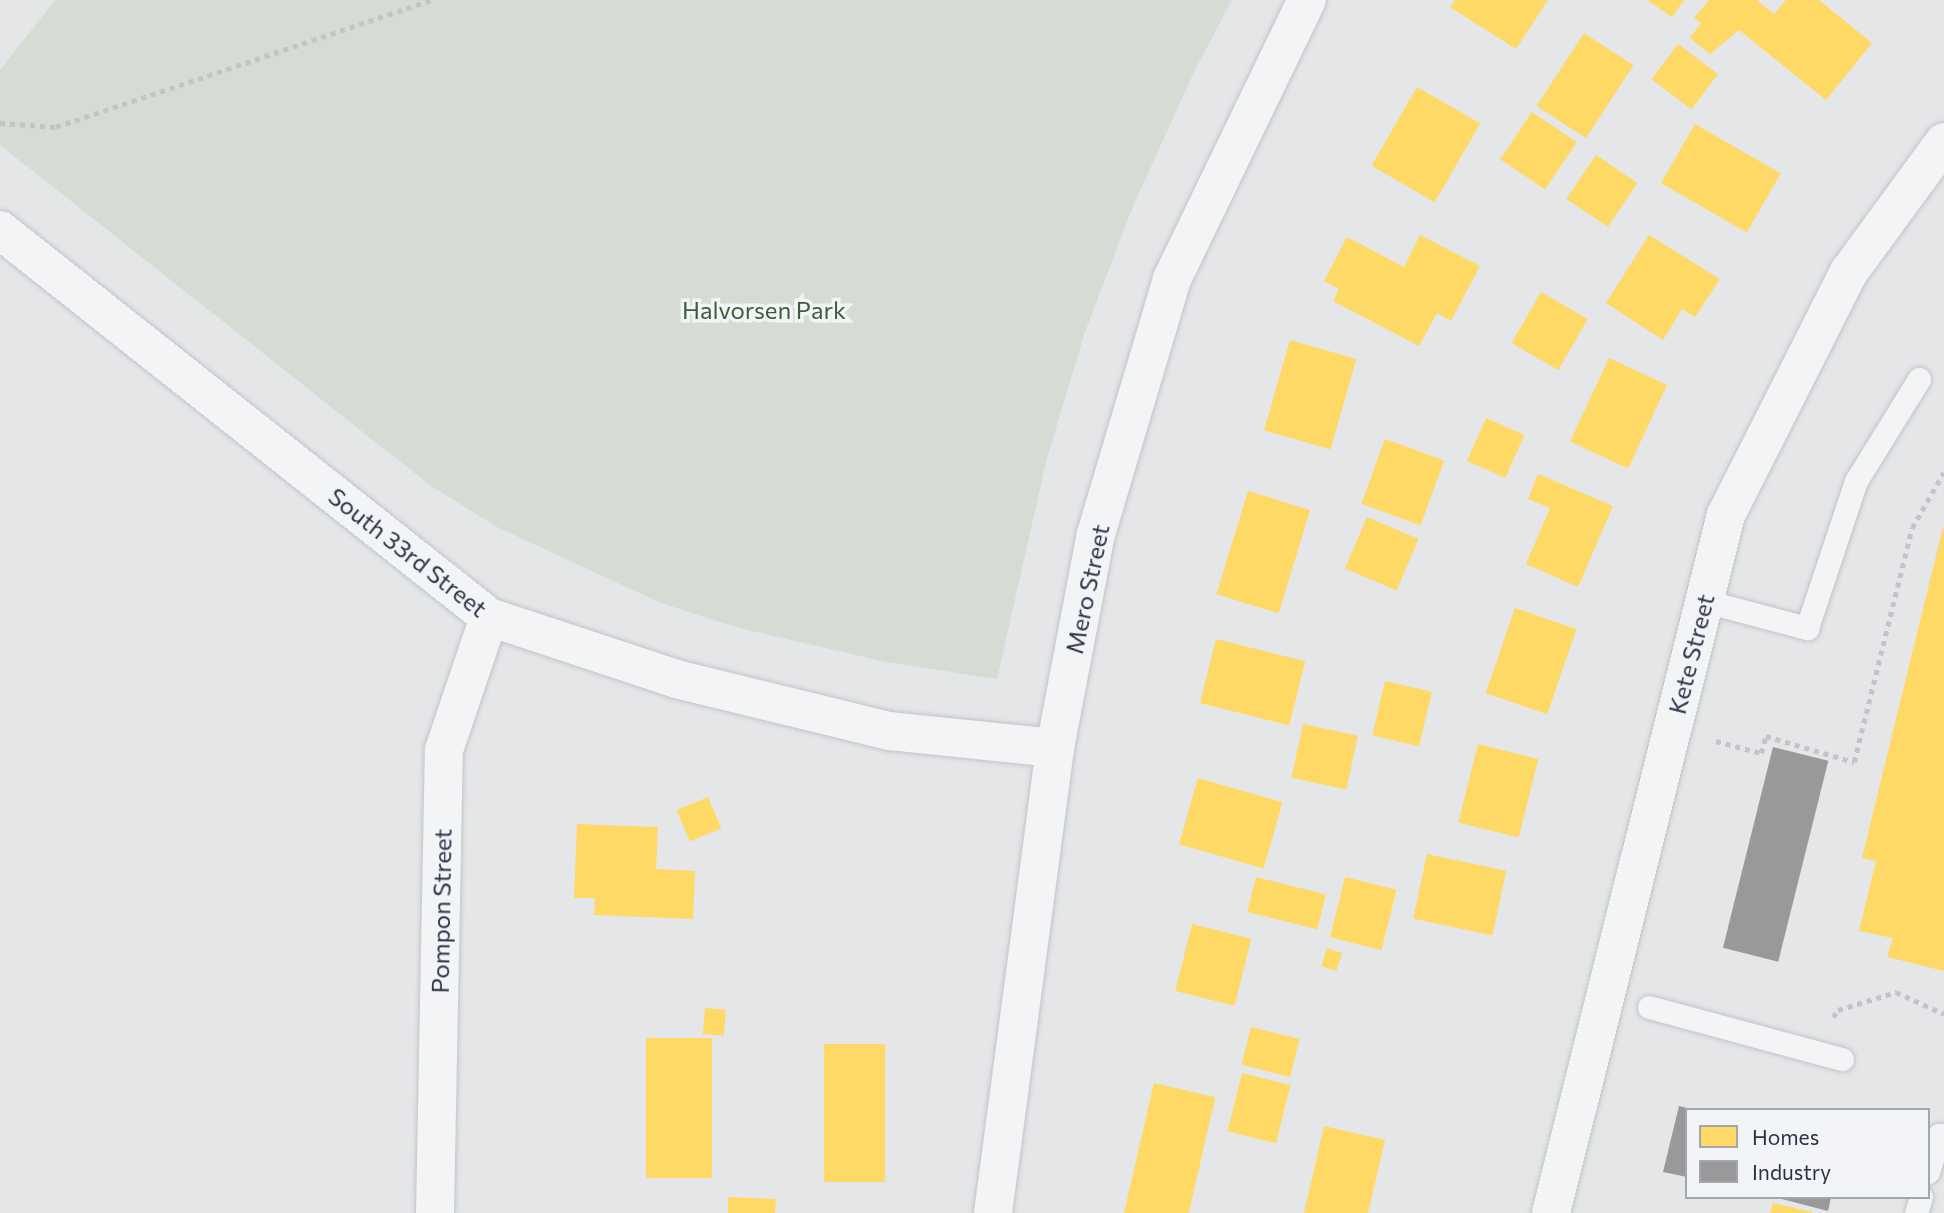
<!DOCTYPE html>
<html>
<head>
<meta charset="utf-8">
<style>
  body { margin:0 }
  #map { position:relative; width:1944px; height:1213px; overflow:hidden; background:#e4e6e8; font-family:Commissioner,sans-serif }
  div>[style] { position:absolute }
  .green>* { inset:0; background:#d4dcd4 }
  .homes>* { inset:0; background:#ffd966; transform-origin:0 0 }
  .industry>* { inset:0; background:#999; transform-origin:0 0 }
  .path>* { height:4.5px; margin-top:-2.25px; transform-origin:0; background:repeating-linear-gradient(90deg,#c3c4c8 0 5px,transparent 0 10px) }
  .roads { filter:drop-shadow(0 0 2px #c2c4c6) drop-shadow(0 0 2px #c2c4c6) }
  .lane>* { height:23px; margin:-11.5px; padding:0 11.5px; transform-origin:11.5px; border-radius:11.5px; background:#f3f4f5 }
  .street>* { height:38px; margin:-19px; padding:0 19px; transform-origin:19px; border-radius:19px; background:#f3f4f5 }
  span { translate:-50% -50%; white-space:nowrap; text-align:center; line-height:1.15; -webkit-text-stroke:7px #f2f4f7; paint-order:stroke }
  .park-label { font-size:24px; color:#3d5d38 }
  .street-label { font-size:24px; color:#2a3142 }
  .legend { position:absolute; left:1685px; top:1108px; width:245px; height:91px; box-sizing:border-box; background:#f2f4f7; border:2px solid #a2a6af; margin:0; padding:9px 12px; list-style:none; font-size:21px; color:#2a3142 }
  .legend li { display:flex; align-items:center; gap:14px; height:35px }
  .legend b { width:35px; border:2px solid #a2a6af }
</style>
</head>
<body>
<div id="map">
  <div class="green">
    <div style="clip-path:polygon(55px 0,1232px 0,1195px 70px,1133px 206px,1085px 332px,1047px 458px,997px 679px,886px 662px,739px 628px,661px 603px,499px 528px,431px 486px,0 145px,0 70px)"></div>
  </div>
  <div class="homes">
    <div style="clip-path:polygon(1455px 0,1548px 0,1516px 49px,1450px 7px)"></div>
    <div style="clip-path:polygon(1647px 0,1684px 0,1672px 17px)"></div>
    <div style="clip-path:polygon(1709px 0,1757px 0,1774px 14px,1786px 0,1819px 0,1872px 43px,1826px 100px,1739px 30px,1710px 54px,1690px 38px,1701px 23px,1694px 18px)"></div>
    <div style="left:1584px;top:33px;width:59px;height:87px;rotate:33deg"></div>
    <div style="left:1678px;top:44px;width:50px;height:44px;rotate:37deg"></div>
    <div style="left:1417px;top:87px;width:73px;height:91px;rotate:30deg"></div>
    <div style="left:1532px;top:112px;width:54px;height:57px;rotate:34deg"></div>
    <div style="left:1695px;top:124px;width:99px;height:68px;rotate:30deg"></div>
    <div style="left:1596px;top:155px;width:50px;height:53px;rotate:34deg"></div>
    <div style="clip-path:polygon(1420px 235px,1480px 266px,1451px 321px,1437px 313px,1419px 346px,1333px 301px,1339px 289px,1324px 281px,1347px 237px,1404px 267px)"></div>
    <div style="clip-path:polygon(1649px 235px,1720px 279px,1695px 317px,1682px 309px,1663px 340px,1606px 303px)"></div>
    <div style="left:1541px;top:292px;width:54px;height:59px;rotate:30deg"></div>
    <div style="left:1290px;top:340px;width:69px;height:94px;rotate:16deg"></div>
    <div style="left:1609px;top:358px;width:64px;height:92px;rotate:25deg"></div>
    <div style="left:1486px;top:418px;width:42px;height:47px;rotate:24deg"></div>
    <div style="left:1385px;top:439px;width:63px;height:69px;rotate:20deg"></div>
    <div style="clip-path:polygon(1538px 474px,1613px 506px,1578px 587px,1526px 564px,1550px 508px,1528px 499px)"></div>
    <div style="left:1248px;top:491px;width:65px;height:108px;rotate:17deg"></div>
    <div style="left:1367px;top:517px;width:56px;height:56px;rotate:23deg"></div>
    <div style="clip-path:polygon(1943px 527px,1944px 527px,1944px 971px,1887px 957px,1893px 938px,1859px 931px,1876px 861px,1862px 858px)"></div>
    <div style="left:1515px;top:608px;width:65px;height:90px;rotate:19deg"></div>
    <div style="left:1216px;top:639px;width:92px;height:66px;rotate:14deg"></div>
    <div style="left:1385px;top:681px;width:48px;height:56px;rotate:13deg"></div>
    <div style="left:1303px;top:724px;width:56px;height:55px;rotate:12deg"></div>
    <div style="left:1478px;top:744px;width:62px;height:81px;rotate:14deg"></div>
    <div style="left:1198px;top:778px;width:88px;height:69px;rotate:16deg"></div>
    <div style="left:708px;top:797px;width:34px;height:34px;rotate:67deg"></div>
    <div style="clip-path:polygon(577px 824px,658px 827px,656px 869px,695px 871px,693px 919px,594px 915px,595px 898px,574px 898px)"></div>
    <div style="left:1427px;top:854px;width:81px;height:66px;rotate:12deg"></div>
    <div style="left:1256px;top:877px;width:72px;height:36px;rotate:14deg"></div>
    <div style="left:1345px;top:877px;width:53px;height:62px;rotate:14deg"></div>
    <div style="left:1192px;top:924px;width:61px;height:69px;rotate:14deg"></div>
    <div style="left:1327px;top:948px;width:16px;height:19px;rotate:18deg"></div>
    <div style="left:705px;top:1008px;width:21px;height:26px;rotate:5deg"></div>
    <div style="left:1251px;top:1027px;width:50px;height:39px;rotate:14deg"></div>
    <div style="left:646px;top:1038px;width:66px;height:140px"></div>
    <div style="left:824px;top:1044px;width:61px;height:138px"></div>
    <div style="left:1242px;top:1073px;width:50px;height:60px;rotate:14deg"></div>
    <div style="left:1154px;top:1083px;width:63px;height:134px;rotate:13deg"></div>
    <div style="clip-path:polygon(1324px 1126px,1385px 1140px,1368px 1213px,1304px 1213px)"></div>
    <div style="clip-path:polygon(728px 1197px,776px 1199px,775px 1213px,728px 1213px)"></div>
    <div style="clip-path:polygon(1773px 1203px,1812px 1212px,1812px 1213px,1770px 1213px)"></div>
  </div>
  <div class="industry">
    <div style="left:1773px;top:747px;width:57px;height:207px;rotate:14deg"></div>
    <div style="clip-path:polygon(1679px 1106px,1687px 1108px,1687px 1177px,1663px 1172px)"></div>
    <div style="clip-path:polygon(1774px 1197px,1831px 1197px,1828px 1211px)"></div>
  </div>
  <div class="path">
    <div style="left:0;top:123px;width:56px;rotate:4.1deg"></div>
    <div style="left:56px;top:127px;width:396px;rotate:-18.7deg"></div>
    <div style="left:1716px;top:741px;width:47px;rotate:14.9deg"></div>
    <div style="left:1761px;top:753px;width:18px;rotate:-74deg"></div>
    <div style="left:1766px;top:736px;width:92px;rotate:16.5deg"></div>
    <div style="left:1854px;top:762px;width:241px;rotate:-76.1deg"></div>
    <div style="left:1912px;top:528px;width:64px;rotate:-60.3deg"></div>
    <div style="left:1833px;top:1017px;width:9px;rotate:-54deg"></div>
    <div style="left:1838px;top:1010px;width:61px;rotate:-17.2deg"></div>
    <div style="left:1896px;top:992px;width:53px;rotate:24.6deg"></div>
  </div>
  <div class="roads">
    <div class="lane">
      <div style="left:1705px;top:601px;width:106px;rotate:14.8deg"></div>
      <div style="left:1807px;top:628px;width:155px;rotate:-71.6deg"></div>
      <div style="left:1856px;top:481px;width:120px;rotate:-58.3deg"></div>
      <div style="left:1649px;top:1007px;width:200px;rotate:15.1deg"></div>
      <div style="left:1928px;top:1172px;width:39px;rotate:-73deg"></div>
      <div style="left:1939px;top:1135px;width:5px;rotate:11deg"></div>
      <div style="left:1916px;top:1213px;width:17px;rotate:-73deg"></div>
    </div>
    <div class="street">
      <div style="left:0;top:230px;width:624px;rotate:38.36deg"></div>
      <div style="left:489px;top:617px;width:197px;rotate:18.3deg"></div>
      <div style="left:676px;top:679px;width:220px;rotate:13.7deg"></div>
      <div style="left:890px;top:731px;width:166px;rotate:5.9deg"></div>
      <div style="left:435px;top:1213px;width:463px;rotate:-88.9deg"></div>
      <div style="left:444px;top:750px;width:140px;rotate:-71.3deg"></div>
      <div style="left:993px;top:1213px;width:469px;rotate:-82.4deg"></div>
      <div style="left:1055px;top:748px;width:218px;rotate:-79.2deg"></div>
      <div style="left:1096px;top:534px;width:266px;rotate:-73.4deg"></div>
      <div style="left:1172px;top:279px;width:310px;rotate:-64.2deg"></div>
      <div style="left:1551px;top:1213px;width:720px;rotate:-75.93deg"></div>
      <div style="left:1726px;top:515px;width:272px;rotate:-63.2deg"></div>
      <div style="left:1849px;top:272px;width:161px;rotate:-53.8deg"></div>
    </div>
  </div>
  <div class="park-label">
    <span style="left:764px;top:310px">Halvorsen Park</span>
  </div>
  <div class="street-label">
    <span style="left:408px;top:552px;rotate:38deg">South 33rd Street</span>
    <span style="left:1087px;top:589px;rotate:-78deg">Mero Street</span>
    <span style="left:1691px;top:654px;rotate:-76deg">Kete Street</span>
    <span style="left:441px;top:911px;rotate:-89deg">Pompon Street</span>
  </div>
  <ul class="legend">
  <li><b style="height:19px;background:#ffd966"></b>Homes</li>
  <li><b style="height:19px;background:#999"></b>Industry</li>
  </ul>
</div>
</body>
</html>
